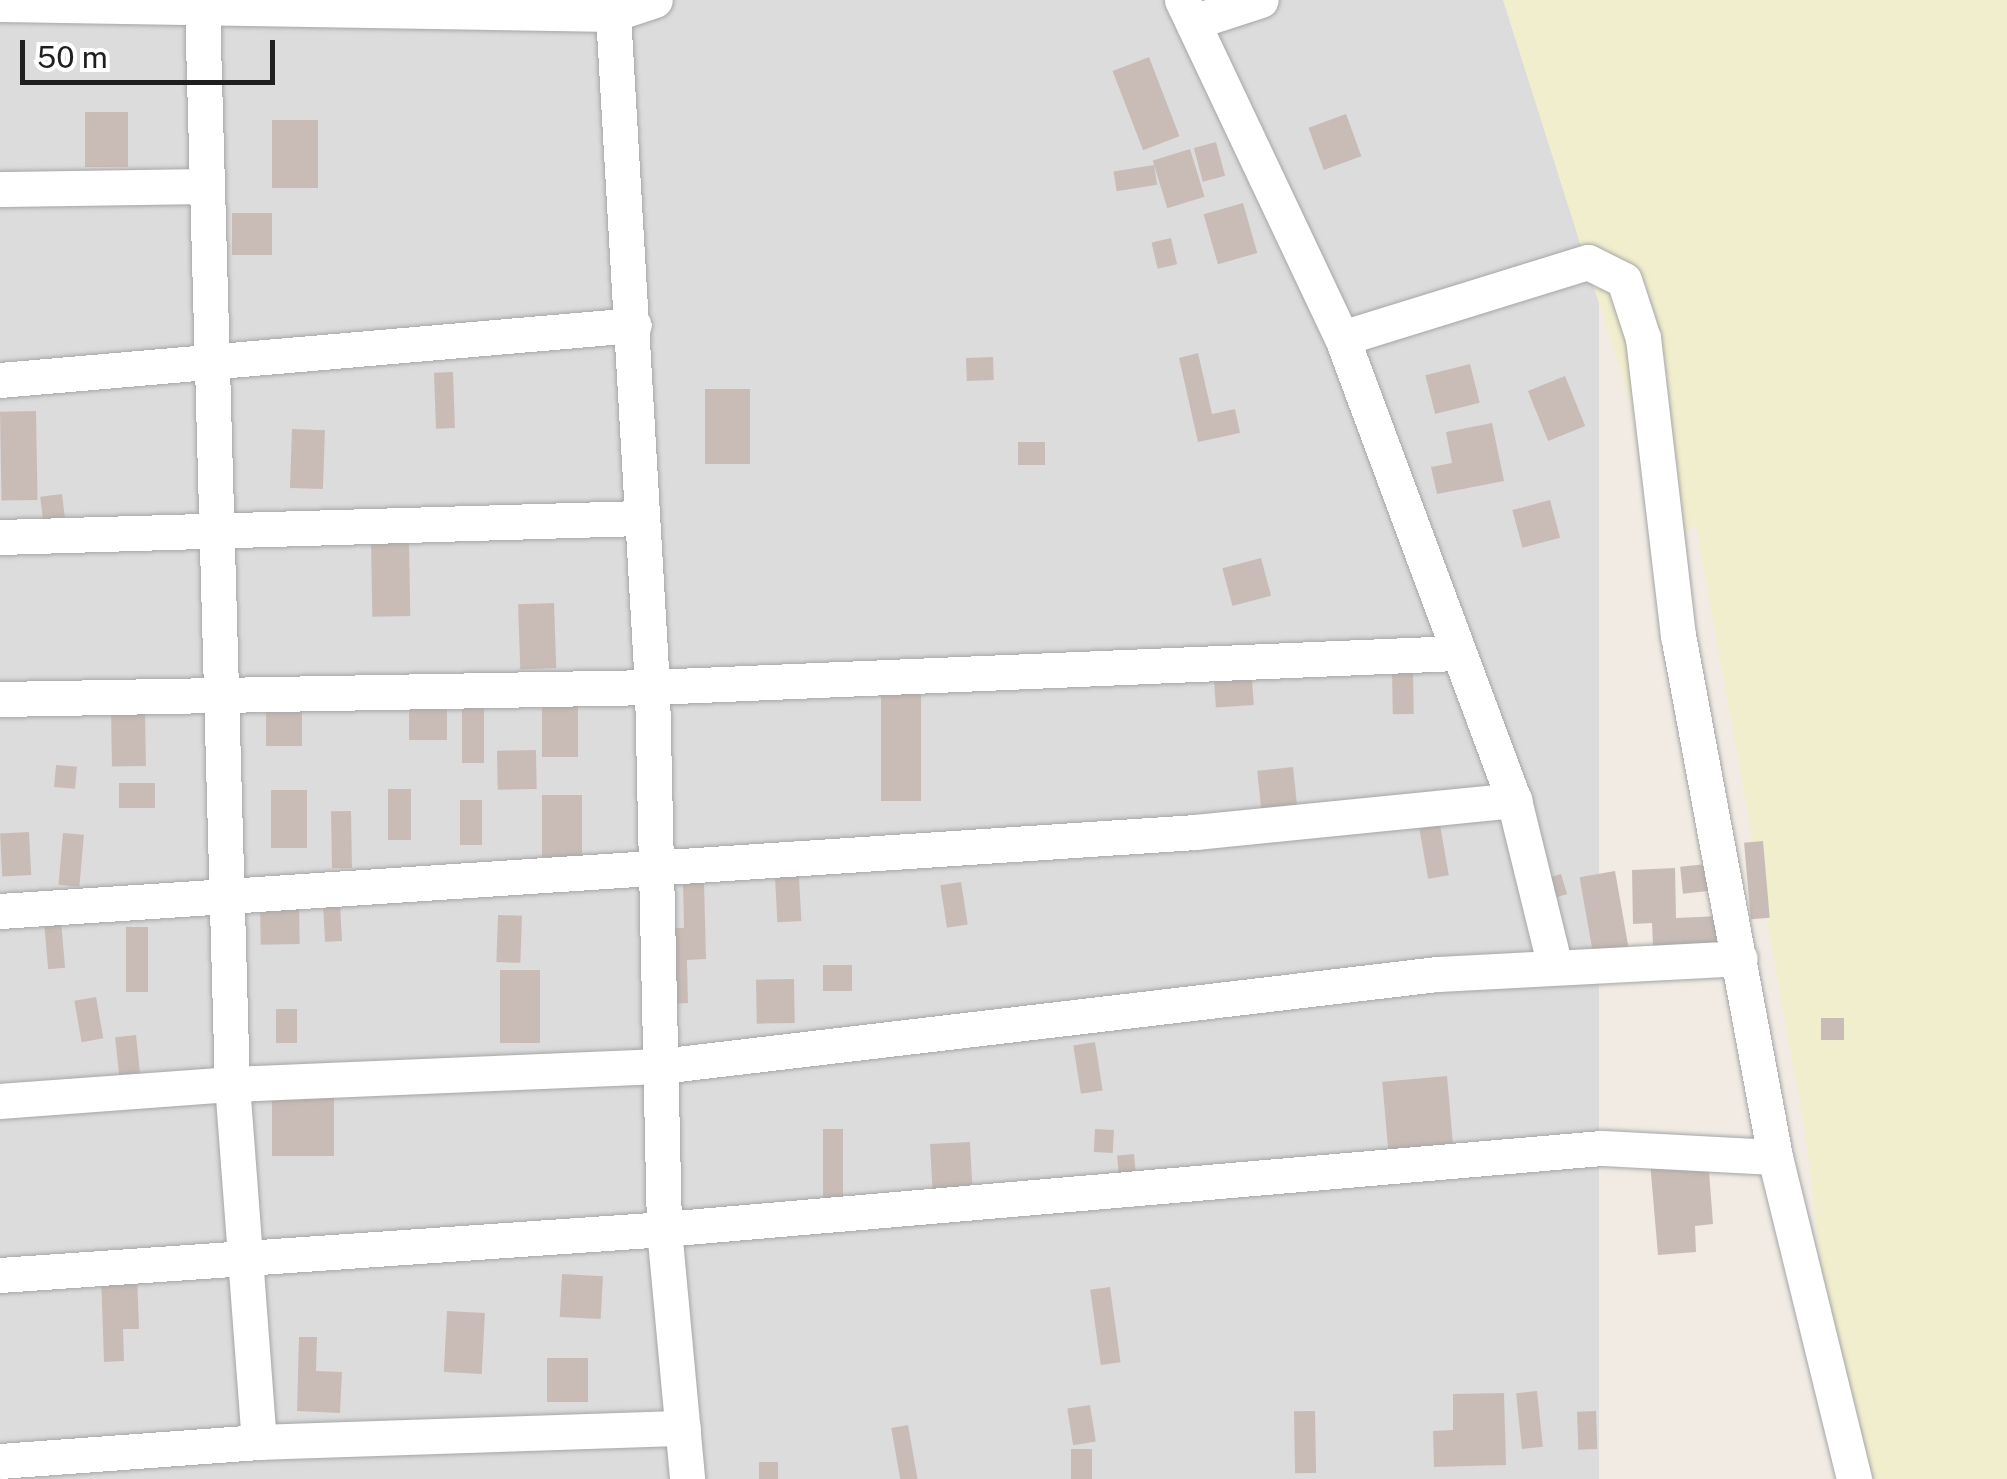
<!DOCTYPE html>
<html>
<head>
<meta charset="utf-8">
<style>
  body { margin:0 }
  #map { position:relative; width:2007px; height:1479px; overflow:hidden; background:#f1ebe4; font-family:"Public Sans",sans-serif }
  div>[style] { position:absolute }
  .residential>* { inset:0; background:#dddcdc; transform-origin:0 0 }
  .farmland>* { inset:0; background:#f1eece }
  .building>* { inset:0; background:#c9bcb7; transform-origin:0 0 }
  .roads { filter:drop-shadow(0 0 2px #a6a6a6) drop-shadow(0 0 2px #a6a6a6) }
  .street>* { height:35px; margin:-17.5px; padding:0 17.5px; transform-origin:17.5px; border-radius:17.5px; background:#fff }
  span { translate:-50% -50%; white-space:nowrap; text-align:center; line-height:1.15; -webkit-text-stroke:8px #fff; paint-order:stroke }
  .scale { position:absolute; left:20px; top:40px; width:255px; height:45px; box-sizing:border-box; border:5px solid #1f1f1f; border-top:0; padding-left:12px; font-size:30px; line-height:35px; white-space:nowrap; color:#1f1f1f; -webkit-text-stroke:8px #fff; paint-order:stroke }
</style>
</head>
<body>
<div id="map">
  <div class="residential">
    <div style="left:0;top:0;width:1599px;height:1479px"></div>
  </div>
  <div class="farmland">
    <div style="clip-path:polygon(1503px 0,2007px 0,2007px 1479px,1846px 1479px,1805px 1132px,1696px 526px,1673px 537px)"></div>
  </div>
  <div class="building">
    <div style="left:1149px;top:57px;width:85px;height:39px;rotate:69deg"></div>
    <div style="left:85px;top:112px;width:43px;height:55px"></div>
    <div style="left:1346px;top:114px;width:45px;height:40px;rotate:70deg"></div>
    <div style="left:272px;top:120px;width:46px;height:68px"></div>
    <div style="left:1216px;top:142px;width:35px;height:23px;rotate:75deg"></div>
    <div style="left:1190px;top:149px;width:50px;height:39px;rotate:73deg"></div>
    <div style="left:1154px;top:165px;width:20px;height:41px;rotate:81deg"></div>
    <div style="left:1243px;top:203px;width:52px;height:41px;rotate:74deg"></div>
    <div style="left:232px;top:213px;width:40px;height:42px"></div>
    <div style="left:1171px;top:238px;width:27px;height:20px;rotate:77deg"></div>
    <div style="clip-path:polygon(1198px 353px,1212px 414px,1235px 409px,1240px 433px,1198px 442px,1179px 358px)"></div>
    <div style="left:993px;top:357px;width:23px;height:27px;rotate:88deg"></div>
    <div style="left:1470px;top:364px;width:40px;height:46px;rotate:76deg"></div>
    <div style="left:453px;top:372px;width:56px;height:19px;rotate:88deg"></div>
    <div style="left:1565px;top:376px;width:54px;height:40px;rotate:68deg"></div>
    <div style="left:705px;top:389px;width:45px;height:75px"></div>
    <div style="left:36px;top:411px;width:89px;height:36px;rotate:89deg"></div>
    <div style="clip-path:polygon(1492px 423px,1504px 481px,1437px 494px,1431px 467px,1452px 463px,1446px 432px)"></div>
    <div style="left:292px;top:429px;width:33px;height:59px;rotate:2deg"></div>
    <div style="left:1018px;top:442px;width:27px;height:23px"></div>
    <div style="left:62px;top:494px;width:32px;height:22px;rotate:83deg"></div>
    <div style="left:1550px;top:500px;width:39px;height:39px;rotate:75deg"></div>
    <div style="left:409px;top:541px;width:75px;height:38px;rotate:89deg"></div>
    <div style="left:1261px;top:558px;width:39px;height:40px;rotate:75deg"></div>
    <div style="left:554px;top:603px;width:65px;height:36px;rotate:88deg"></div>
    <div style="left:1413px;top:671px;width:43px;height:21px;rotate:89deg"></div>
    <div style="left:1252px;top:679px;width:26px;height:38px;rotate:86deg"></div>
    <div style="left:881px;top:688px;width:40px;height:113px"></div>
    <div style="left:542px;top:703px;width:36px;height:54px"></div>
    <div style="left:447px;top:705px;width:35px;height:38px;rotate:90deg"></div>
    <div style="left:462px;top:705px;width:22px;height:58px"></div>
    <div style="left:266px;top:708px;width:36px;height:38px"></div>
    <div style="left:145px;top:711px;width:55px;height:34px;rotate:89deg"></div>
    <div style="left:536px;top:750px;width:39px;height:39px;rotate:89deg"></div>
    <div style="left:56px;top:765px;width:21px;height:22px;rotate:5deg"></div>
    <div style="left:1293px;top:767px;width:39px;height:36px;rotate:84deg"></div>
    <div style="left:119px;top:783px;width:36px;height:25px"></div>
    <div style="left:388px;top:789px;width:23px;height:51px"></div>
    <div style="left:307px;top:790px;width:58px;height:36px;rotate:90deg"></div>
    <div style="left:542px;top:795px;width:40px;height:62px"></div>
    <div style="left:460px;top:800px;width:22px;height:45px"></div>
    <div style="left:351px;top:811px;width:57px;height:20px;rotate:89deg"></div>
    <div style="left:1440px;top:825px;width:51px;height:21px;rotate:80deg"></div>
    <div style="left:29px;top:832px;width:43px;height:29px;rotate:87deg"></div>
    <div style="left:63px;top:833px;width:21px;height:52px;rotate:5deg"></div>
    <div style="left:1763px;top:841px;width:77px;height:19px;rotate:85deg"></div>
    <div style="left:1707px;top:864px;width:27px;height:27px;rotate:84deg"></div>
    <div style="clip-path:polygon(1675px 868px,1676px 918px,1719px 916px,1719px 944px,1653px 946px,1652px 923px,1633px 924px,1632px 870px)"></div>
    <div style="left:1615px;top:871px;width:82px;height:36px;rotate:80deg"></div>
    <div style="left:1561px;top:874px;width:21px;height:16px;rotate:73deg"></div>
    <div style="left:799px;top:876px;width:45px;height:24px;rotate:87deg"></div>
    <div style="clip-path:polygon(704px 882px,706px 959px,687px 960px,688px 1003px,669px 1004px,667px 928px,684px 928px,683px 883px)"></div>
    <div style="left:961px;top:882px;width:43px;height:21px;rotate:81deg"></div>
    <div style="left:340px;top:903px;width:38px;height:17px;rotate:87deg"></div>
    <div style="left:299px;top:904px;width:40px;height:39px;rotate:89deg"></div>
    <div style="left:498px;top:915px;width:24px;height:47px;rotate:2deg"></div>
    <div style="left:61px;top:921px;width:47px;height:17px;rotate:85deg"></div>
    <div style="left:126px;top:927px;width:22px;height:65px"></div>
    <div style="left:823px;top:965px;width:29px;height:26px"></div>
    <div style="left:500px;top:970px;width:40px;height:73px"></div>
    <div style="left:794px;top:979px;width:44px;height:38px;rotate:89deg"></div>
    <div style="left:96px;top:997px;width:42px;height:22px;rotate:80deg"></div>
    <div style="left:276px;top:1009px;width:21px;height:34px"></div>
    <div style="left:1821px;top:1018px;width:23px;height:22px"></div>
    <div style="left:136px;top:1035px;width:38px;height:21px;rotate:84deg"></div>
    <div style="left:1095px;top:1042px;width:49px;height:22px;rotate:81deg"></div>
    <div style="left:1447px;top:1076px;width:70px;height:65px;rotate:85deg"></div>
    <div style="left:272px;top:1090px;width:62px;height:66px"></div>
    <div style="left:823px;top:1129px;width:20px;height:75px"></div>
    <div style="left:1095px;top:1129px;width:19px;height:23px;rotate:3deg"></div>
    <div style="left:970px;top:1142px;width:45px;height:40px;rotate:87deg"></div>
    <div style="left:1134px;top:1154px;width:34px;height:17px;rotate:85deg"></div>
    <div style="clip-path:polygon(1708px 1158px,1713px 1224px,1695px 1226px,1696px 1252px,1658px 1255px,1650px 1162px)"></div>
    <div style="clip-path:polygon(137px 1273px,139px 1329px,123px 1329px,124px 1361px,104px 1362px,101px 1275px)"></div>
    <div style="left:562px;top:1274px;width:41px;height:43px;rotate:3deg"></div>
    <div style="left:1110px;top:1287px;width:76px;height:20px;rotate:82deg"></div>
    <div style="left:447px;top:1311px;width:38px;height:61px;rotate:3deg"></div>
    <div style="clip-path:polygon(299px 1337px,317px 1337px,316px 1371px,342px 1372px,340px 1413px,297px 1411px)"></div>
    <div style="left:547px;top:1358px;width:41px;height:44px"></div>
    <div style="left:1537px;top:1391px;width:56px;height:21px;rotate:84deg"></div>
    <div style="clip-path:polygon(1504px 1393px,1506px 1465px,1434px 1467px,1433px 1431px,1453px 1430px,1453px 1394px)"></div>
    <div style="left:1090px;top:1405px;width:37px;height:23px;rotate:81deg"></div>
    <div style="left:1315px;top:1411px;width:62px;height:21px;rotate:89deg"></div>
    <div style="left:1596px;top:1411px;width:38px;height:19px;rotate:88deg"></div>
    <div style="left:908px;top:1425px;width:55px;height:17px;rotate:80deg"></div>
    <div style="left:1071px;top:1449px;width:21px;height:30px"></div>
    <div style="left:759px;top:1462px;width:19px;height:17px"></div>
  </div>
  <div class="roads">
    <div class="street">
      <div style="left:1182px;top:0;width:374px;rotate:64.7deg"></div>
      <div style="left:1342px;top:338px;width:493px;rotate:69.6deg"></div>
      <div style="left:1514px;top:800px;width:172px;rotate:76.2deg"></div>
      <div style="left:0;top:4px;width:613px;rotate:0.93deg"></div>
      <div style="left:613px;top:14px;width:44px;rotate:-18.4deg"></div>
      <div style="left:202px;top:6px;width:1078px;rotate:88.41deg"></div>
      <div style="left:232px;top:1084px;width:359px;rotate:85.7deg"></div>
      <div style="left:613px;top:14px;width:674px;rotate:86.68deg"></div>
      <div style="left:652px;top:687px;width:542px;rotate:88.73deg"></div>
      <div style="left:664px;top:1229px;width:251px;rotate:84.7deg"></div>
      <div style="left:1193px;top:22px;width:71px;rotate:-17.9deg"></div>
      <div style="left:0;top:189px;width:207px;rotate:-0.8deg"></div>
      <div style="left:1342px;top:338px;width:257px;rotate:-17.2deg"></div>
      <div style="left:1588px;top:262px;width:40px;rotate:26.6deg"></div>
      <div style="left:1624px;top:280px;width:61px;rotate:71.9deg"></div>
      <div style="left:1643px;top:338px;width:299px;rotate:83.3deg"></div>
      <div style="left:1678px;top:635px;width:531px;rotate:79.47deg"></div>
      <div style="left:1775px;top:1157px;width:332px;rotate:76.2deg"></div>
      <div style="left:0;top:380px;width:636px;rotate:-4.96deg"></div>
      <div style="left:0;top:537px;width:640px;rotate:-1.7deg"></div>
      <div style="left:0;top:699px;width:652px;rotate:-1.05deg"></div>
      <div style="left:652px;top:687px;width:805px;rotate:-2.42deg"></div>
      <div style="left:0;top:911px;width:1198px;rotate:-3.78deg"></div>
      <div style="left:1195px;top:832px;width:321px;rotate:-5.7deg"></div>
      <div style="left:0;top:1101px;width:233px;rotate:-4.2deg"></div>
      <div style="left:232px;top:1084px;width:429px;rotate:-2.4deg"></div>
      <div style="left:661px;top:1066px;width:781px;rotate:-6.76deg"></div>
      <div style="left:1437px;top:974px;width:303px;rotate:-3deg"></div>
      <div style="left:0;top:1275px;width:666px;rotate:-3.96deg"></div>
      <div style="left:664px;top:1229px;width:941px;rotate:-4.94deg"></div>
      <div style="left:1602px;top:1148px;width:173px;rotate:3deg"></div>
      <div style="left:0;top:1461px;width:260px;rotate:-4.2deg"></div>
      <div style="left:259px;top:1442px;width:424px;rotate:-1.9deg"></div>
    </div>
  </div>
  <div class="scale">50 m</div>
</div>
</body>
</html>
